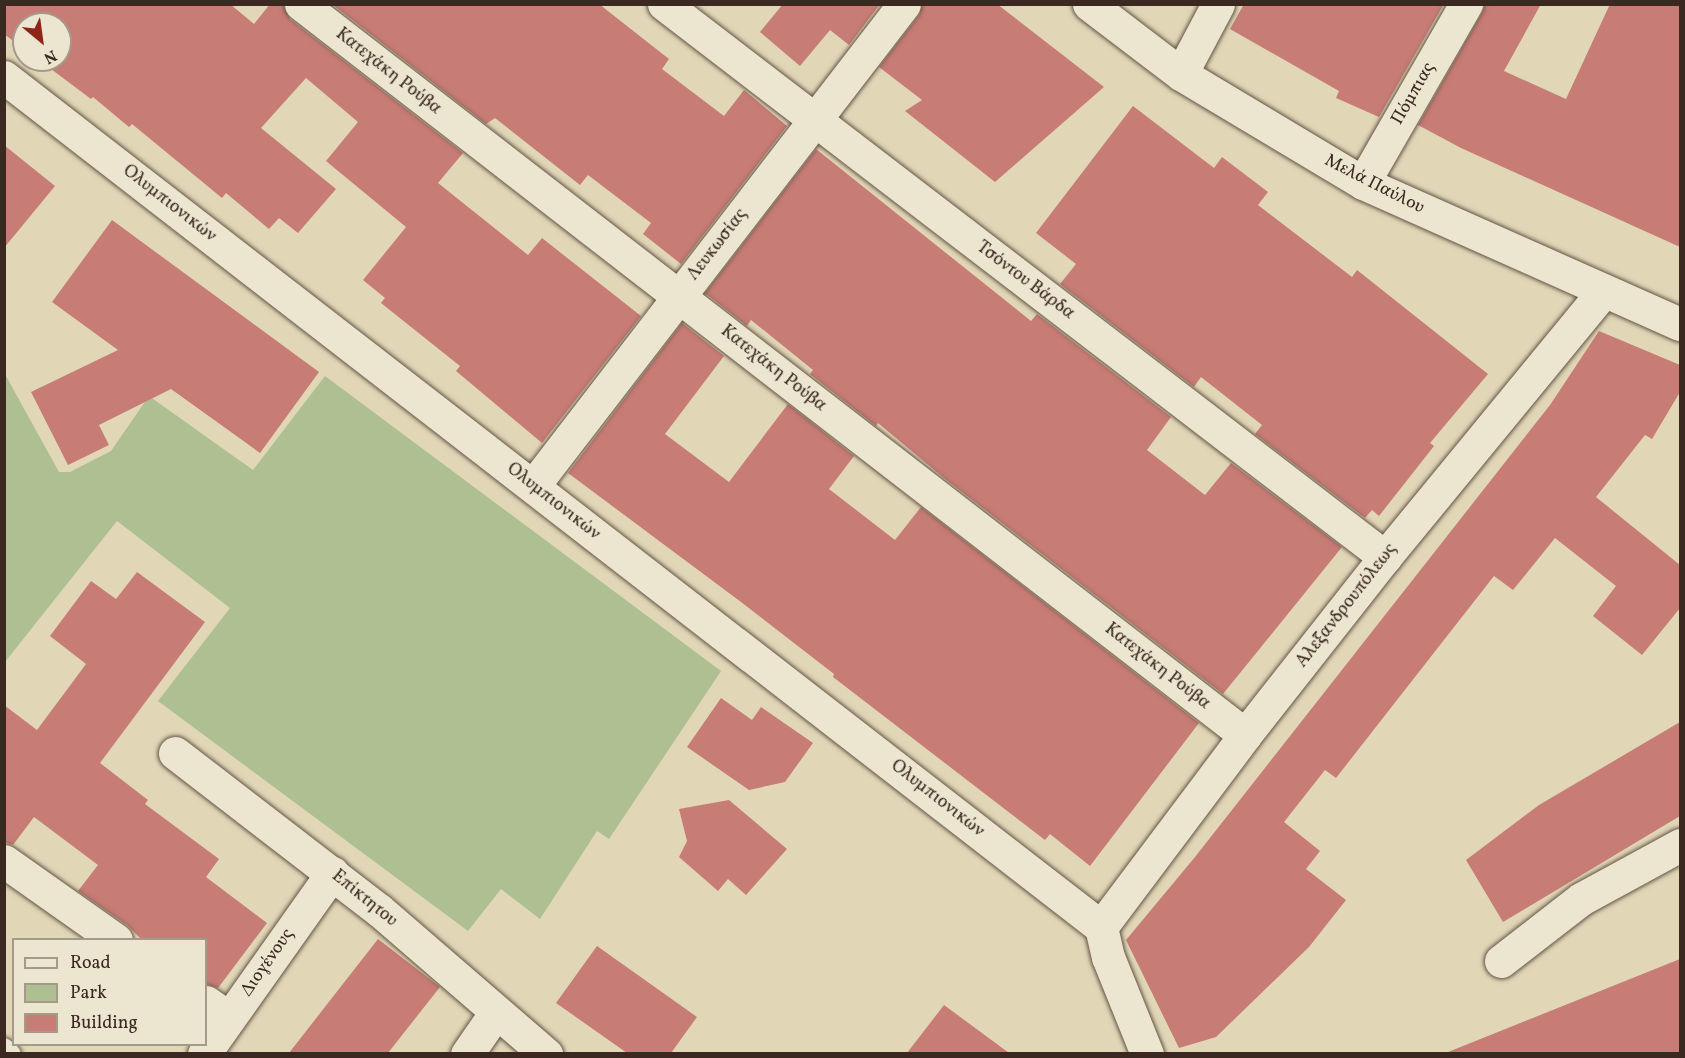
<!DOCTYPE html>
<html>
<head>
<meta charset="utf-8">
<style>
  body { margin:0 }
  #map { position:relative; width:1685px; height:1058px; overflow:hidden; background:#e1d7b7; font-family:Vollkorn,serif }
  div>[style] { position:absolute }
  .green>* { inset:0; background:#aebf92 }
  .building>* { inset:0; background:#c77c75 }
  .roads { filter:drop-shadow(0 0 2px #645446) drop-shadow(0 0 2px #645446) }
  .lane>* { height:20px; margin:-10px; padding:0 10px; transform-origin:10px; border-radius:10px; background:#ece5d0 }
  .street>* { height:33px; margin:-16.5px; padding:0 16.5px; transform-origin:16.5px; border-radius:16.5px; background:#ece5d0 }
  .secondary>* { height:33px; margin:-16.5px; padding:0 16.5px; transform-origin:16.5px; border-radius:16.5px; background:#ece5d0 }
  span { translate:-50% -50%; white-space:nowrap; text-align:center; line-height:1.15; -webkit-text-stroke:6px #ece5d0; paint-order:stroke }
  .street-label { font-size:18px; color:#3b2921 }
  .frame { position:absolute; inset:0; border:6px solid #3b2921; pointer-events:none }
  .legend { position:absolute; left:12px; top:938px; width:195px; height:108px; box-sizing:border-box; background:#ece5d0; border:2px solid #a59a8a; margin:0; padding:8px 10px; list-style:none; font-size:18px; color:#3b2921 }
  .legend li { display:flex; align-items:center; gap:12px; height:30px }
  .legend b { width:30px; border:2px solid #a59a8a }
  .north { position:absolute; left:12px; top:12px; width:60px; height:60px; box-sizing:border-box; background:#ece5d0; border:2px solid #a59a8a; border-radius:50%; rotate:151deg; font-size:16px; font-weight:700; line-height:24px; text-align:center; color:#3b2921 }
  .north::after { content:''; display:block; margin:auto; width:21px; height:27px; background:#8f2418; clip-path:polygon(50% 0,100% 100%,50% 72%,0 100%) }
</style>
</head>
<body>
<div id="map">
  <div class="green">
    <div style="clip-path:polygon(6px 376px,59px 472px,70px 472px,111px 451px,149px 396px,253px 470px,325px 376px,721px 671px,609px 839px,597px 831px,540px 919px,501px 889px,468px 931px,158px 701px,230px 608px,117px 521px,5px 662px)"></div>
  </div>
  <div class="building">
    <div style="clip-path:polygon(4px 4px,230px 4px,254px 24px,270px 4px,283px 4px,290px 19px,463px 153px,438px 183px,528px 255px,542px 238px,641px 316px,542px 443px,456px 371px,460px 366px,381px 303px,385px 298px,363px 280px,406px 227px,326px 161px,358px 122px,306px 78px,261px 128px,336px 189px,298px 233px,279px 218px,269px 229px,226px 193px,222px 198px,132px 124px,129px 127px,93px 97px,91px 99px,39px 60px,60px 60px,60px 24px,24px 24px,24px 49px,4px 34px)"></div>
    <div style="clip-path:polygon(332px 4px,599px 4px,669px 59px,662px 69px,724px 116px,744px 90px,787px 126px,681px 264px,643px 234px,651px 223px,588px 175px,580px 185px,495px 118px,486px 124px)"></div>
    <div style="clip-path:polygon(783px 4px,880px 4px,849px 45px,830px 30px,800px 66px,760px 32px)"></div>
    <div style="clip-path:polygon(922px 4px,997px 4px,1104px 87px,995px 182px,905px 111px,922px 100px,879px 67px,919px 15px)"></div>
    <div style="clip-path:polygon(1244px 4px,1444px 4px,1379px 117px,1336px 98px,1339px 91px,1230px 29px)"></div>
    <div style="clip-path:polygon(1485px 4px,1541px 4px,1504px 71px,1566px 99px,1610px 4px,1680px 4px,1680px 247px,1461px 148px,1418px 125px,1482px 13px)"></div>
    <div style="clip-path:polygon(1133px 106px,1214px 168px,1222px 157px,1268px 192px,1258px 205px,1352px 277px,1357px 270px,1488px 374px,1430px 443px,1434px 446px,1379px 516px,1372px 510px,1365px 518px,1255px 434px,1262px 425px,1201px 377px,1194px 387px,1060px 284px,1076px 264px,1036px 233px)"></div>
    <div style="clip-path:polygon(4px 145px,55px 186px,4px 248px)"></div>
    <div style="clip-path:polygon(816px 149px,1031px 321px,1037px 314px,1171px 417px,1147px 450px,1205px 495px,1231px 463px,1342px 547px,1223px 694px,944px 478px,878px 423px,876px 426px,810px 374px,813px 370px,751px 320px,747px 326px,705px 293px)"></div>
    <div style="clip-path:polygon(112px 220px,319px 372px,260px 453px,171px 389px,99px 425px,109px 445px,68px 465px,31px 392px,118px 350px,52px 302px)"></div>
    <div style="clip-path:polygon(682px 323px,724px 356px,665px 434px,729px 482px,788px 404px,854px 456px,829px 489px,895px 540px,921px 507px,1199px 723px,1090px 866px,1050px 834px,1045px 840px,833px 677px,834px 674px,741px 602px,568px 473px)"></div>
    <div style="clip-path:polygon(1599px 331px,1680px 365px,1680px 392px,1652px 439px,1645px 435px,1596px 497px,1680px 565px,1680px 608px,1642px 655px,1593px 616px,1616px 586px,1555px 538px,1513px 590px,1494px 576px,1336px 778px,1325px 770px,1284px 822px,1320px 851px,1306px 869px,1346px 900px,1309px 947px,1216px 1037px,1179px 1048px,1126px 940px,1195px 857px,1550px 405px)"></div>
    <div style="clip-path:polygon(137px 572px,205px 622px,100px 763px,148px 800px,145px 804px,219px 859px,206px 877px,267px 923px,218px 988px,206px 984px,206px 939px,141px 939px,127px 925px,78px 891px,98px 865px,34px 817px,13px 845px,4px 842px,4px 705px,37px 730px,86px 664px,50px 636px,91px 581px,116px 599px)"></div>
    <div style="clip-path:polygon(721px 698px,752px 720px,761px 707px,813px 743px,785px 782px,749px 790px,687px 747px)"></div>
    <div style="clip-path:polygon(1680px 722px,1680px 816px,1503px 922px,1466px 860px,1539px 805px)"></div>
    <div style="clip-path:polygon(729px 800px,787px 849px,746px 895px,728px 879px,718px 891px,679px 857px,687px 841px,679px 809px)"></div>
    <div style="clip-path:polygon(378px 939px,440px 987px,388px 1053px,289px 1053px)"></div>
    <div style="clip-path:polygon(597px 946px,697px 1017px,671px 1053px,627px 1053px,556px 1003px)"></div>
    <div style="clip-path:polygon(1680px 959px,1680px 1053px,1448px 1053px,1448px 1052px)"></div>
    <div style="clip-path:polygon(944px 1005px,1009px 1053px,907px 1053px)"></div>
  </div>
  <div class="roads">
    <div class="lane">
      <div style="left:4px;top:1048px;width:9px;rotate:41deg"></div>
    </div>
    <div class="street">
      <div style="left:301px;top:4px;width:1194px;rotate:37.75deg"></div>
      <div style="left:664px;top:4px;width:909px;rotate:37.49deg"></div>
      <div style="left:1181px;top:74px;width:79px;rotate:-62.1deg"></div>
      <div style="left:4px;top:77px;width:1388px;rotate:37.77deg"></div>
      <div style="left:1363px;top:183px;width:207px;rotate:-60.1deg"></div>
      <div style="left:533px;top:486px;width:608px;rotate:-52.41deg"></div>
      <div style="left:175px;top:753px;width:257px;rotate:37.6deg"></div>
      <div style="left:379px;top:910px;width:221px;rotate:40.8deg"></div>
      <div style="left:4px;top:861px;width:137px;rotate:35.2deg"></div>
      <div style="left:1101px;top:927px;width:240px;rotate:-53.1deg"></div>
      <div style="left:1245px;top:735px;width:226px;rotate:-51.8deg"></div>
      <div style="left:1385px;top:557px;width:343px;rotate:-50.6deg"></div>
      <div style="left:1101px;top:927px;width:31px;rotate:77deg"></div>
      <div style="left:1108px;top:957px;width:105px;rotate:68.1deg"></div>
      <div style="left:1501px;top:961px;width:101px;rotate:-37.8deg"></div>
      <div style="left:1581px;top:899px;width:113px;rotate:-28.6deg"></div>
      <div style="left:206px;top:1002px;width:28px;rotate:35deg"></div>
      <div style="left:204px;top:1054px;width:222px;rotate:-54.7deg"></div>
      <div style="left:467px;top:1054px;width:51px;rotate:-55.4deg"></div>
    </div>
    <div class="secondary">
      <div style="left:1089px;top:4px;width:116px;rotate:37.3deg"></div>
      <div style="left:1181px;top:74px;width:212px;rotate:30.9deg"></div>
      <div style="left:1363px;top:183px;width:347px;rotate:24deg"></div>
    </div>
  </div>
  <div class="street-label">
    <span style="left:388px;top:72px;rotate:38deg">Κατεχάκη Ρούβα</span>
    <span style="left:1414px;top:94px;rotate:-60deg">Πόμπιας</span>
    <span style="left:1374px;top:185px;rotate:27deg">Μελά Παύλου</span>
    <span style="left:169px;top:204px;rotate:38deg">Ολυμπιονικών</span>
    <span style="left:718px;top:245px;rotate:-52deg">Λευκωσίας</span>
    <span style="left:1025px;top:281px;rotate:37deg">Τσόντου Βάρδα</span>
    <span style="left:773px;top:369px;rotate:38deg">Κατεχάκη Ρούβα</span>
    <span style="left:553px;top:502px;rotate:38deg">Ολυμπιονικών</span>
    <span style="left:1347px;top:606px;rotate:-52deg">Αλεξανδρουπόλεως</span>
    <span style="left:1157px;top:667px;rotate:38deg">Κατεχάκη Ρούβα</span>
    <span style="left:937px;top:799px;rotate:38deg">Ολυμπιονικών</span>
    <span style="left:364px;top:899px;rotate:39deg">Επίκτητου</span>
    <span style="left:268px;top:963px;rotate:-55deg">Διογένους</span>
  </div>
  <div class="frame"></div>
  <ul class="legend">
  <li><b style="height:8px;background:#ece5d0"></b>Road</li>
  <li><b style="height:16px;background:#aebf92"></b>Park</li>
  <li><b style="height:16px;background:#c77c75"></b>Building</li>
  </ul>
  <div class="north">N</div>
</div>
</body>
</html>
